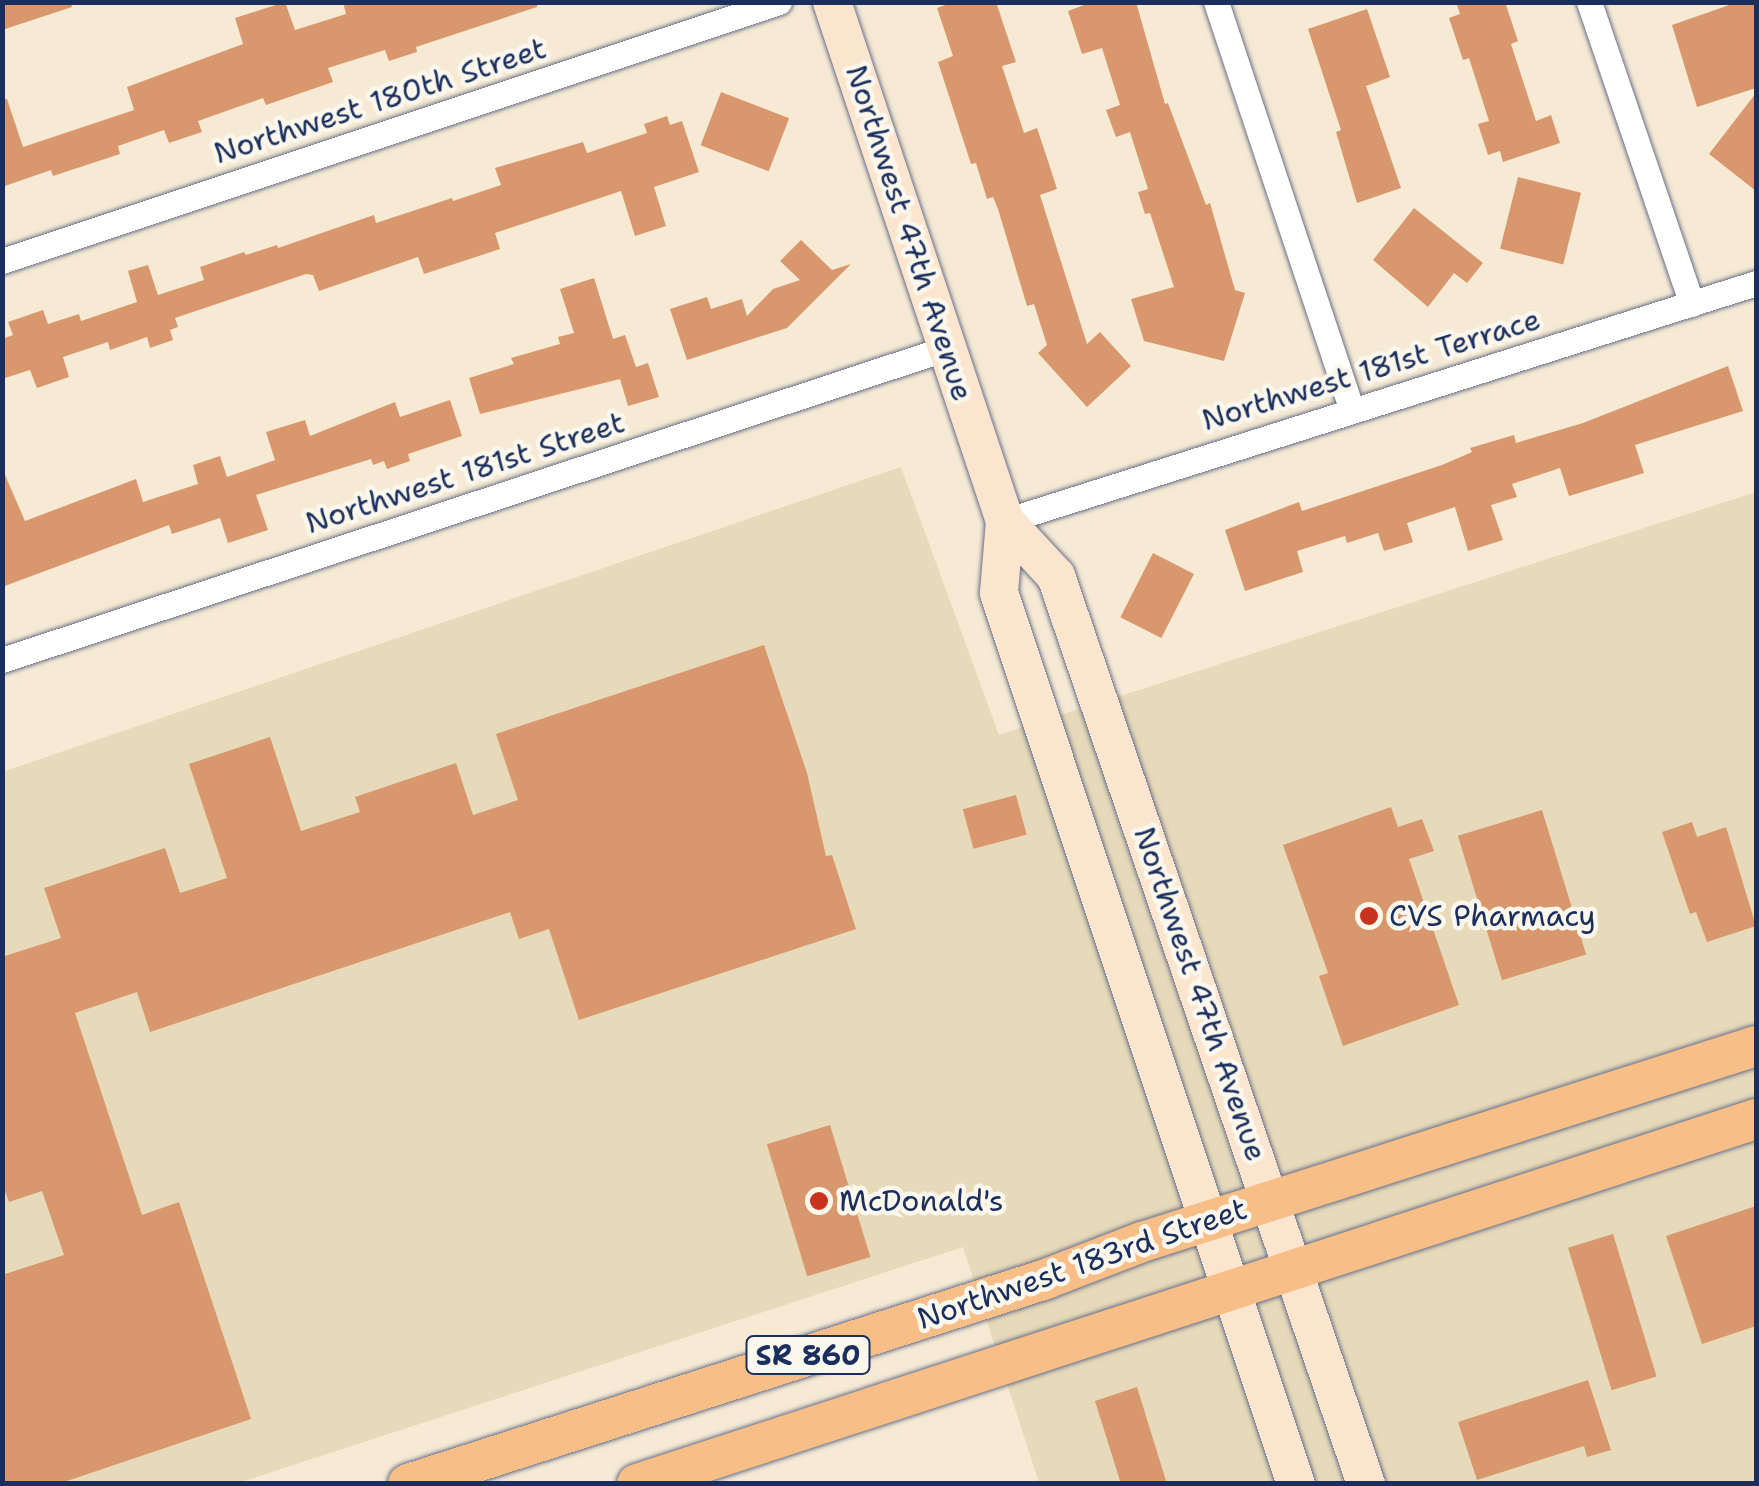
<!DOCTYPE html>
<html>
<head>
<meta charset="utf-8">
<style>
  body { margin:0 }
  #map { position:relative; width:1759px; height:1486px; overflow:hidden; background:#f6ead5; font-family:"Shantell Sans",sans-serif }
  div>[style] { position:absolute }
  .built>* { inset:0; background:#e7daba }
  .building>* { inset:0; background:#d9976d; transform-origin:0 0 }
  .roads { filter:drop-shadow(0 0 2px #687088) drop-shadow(0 0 2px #687088) }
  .street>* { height:25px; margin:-12.5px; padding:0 12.5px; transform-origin:12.5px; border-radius:12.5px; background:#fff }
  .secondary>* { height:38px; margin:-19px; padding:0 19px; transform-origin:19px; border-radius:19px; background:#fce5cf }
  .primary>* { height:40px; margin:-20px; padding:0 20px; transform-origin:20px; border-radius:20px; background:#f7be87 }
  .dots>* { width:28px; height:28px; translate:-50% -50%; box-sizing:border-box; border:5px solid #fbf7ec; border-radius:50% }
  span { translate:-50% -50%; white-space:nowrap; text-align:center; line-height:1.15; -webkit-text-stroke:9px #fbf7ec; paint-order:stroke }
  .shield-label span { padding:2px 8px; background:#fbf7ec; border:2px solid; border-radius:8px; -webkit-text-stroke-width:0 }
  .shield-label { font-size:28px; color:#1b2f5e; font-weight:700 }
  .street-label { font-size:30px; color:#1b2f5e }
  .poi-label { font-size:30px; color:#1b2f5e }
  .left { translate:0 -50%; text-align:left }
  .frame { position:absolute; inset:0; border:5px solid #1b2f5e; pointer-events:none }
</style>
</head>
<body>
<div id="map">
  <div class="built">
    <div style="clip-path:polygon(901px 467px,999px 735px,1756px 492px,1756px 1483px,1039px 1483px,963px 1247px,238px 1483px,3px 1483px,2px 772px)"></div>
  </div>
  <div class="building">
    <div style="clip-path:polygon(2px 2px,71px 2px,72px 7px,2px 30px)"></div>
    <div style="clip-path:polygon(285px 2px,295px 30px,346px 14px,343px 2px,537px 2px,537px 7px,416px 47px,417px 52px,389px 61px,385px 50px,328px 68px,333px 82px,266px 105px,263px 98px,198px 121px,202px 132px,169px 143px,164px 130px,118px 146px,120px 154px,53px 176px,51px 170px,2px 187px,2px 99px,7px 99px,23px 147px,134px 110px,127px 87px,243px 44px,235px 18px)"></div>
    <div style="clip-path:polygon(954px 2px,996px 2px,1016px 62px,1002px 66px,1024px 133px,1037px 128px,1048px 161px,1057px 189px,1040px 195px,1087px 344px,1100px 332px,1131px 366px,1087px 407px,1038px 353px,1047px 345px,1034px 304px,1027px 306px,998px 209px,993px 197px,987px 199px,976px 163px,971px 164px,938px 62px,953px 56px,937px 8px)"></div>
    <div style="clip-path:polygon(1092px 2px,1136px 2px,1165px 104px,1168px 103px,1206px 205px,1210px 203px,1235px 290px,1245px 293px,1224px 361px,1144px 341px,1131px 299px,1174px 287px,1150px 213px,1145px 214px,1138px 192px,1148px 189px,1130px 132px,1116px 137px,1106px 110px,1120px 105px,1102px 48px,1082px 54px,1068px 11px)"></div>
    <div style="clip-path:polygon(1456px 2px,1505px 2px,1518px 41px,1511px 44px,1536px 121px,1551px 115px,1560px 143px,1503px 162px,1500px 151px,1488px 155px,1478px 124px,1489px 121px,1469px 58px,1463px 60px,1449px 18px,1460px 14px)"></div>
    <div style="clip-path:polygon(1738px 2px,1756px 2px,1756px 88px,1697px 107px,1672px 25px)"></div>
    <div style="clip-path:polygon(1367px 9px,1390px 77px,1366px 86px,1401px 188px,1357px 203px,1336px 132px,1341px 130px,1308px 29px)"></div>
    <div style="left:721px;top:92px;width:73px;height:57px;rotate:21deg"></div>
    <div style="clip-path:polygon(1756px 93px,1756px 191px,1709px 154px)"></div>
    <div style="clip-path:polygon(667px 116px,670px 125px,682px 121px,699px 172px,654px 187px,666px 226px,635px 236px,621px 191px,495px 233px,500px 249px,424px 274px,418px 257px,319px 291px,313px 275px,306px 274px,175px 318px,178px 327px,170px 330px,173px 340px,150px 348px,147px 337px,110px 350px,108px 342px,63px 357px,69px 377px,37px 388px,30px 370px,2px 379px,2px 339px,13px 335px,8px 322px,43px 310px,48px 324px,79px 314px,81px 321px,137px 302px,128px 271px,148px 265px,158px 295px,204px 280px,200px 267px,244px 252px,246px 255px,277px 245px,278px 248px,374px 215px,376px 223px,452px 198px,453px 201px,501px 185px,495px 168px,583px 142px,587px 153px,647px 133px,644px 124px)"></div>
    <div style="left:1518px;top:177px;width:65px;height:74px;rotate:14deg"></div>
    <div style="clip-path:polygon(1414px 208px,1483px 263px,1467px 283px,1454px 273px,1428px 307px,1373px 260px)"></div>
    <div style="clip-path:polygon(801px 240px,832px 270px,851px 264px,787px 328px,687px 360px,670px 309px,707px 297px,711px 309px,742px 299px,747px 316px,773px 289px,800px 280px,780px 261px)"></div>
    <div style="clip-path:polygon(594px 278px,613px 339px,625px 335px,636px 367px,648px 363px,659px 397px,628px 406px,620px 379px,480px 414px,469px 378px,514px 364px,511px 358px,560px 344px,558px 337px,574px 333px,560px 289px)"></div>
    <div style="clip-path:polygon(1728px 366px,1743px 411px,1635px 445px,1644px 473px,1569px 496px,1560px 468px,1512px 484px,1517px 497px,1491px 505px,1503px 540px,1468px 551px,1455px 507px,1407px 523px,1413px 542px,1384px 551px,1378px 533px,1347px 543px,1345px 536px,1297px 551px,1303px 572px,1245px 591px,1225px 530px,1299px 502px,1302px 511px,1442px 465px,1472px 452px,1470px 448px,1514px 435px,1516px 443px,1583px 423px)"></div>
    <div style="clip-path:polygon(450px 400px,462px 436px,408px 454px,410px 461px,387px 469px,384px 461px,373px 465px,371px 459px,256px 495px,268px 530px,228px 543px,220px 518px,172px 534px,169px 525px,2px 587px,2px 468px,25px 521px,136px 479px,143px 502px,198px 484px,193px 465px,220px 456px,227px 477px,275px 460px,266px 432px,305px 420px,310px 436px,395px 402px,400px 417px)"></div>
    <div style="left:1153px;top:553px;width:46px;height:72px;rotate:27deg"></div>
    <div style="clip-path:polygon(764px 645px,807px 773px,826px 856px,832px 855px,856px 929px,579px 1020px,549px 929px,519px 939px,510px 912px,150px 1032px,137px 992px,75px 1013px,142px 1215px,179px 1202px,251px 1419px,58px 1484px,2px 1484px,2px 1275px,64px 1255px,42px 1191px,9px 1202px,2px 1183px,2px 957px,61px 938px,44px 888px,165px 848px,180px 893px,227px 878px,189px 764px,270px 737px,301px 831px,360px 812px,355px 797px,456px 763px,473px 815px,518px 800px,496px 734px)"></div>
    <div style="left:1016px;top:795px;width:41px;height:55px;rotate:75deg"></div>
    <div style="clip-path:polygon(1391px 807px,1398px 827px,1422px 819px,1434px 851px,1409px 859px,1459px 1005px,1343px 1046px,1319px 976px,1328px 973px,1283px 845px)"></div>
    <div style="left:1542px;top:810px;width:151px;height:88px;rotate:73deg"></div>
    <div style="clip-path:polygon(1692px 822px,1697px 837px,1726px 827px,1756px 926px,1707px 942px,1696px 912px,1690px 914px,1662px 832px)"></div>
    <div style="left:830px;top:1125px;width:138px;height:66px;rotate:73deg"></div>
    <div style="clip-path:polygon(1756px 1206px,1756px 1326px,1702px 1344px,1666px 1236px)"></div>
    <div style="left:1613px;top:1234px;width:149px;height:47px;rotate:73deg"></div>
    <div style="clip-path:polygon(1588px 1380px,1611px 1450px,1587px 1457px,1584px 1446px,1477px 1480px,1458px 1422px)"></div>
    <div style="clip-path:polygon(1137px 1387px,1167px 1484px,1121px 1484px,1095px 1401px)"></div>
  </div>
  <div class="roads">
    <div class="street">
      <div style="left:1216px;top:2px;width:429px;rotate:71.6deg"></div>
      <div style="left:1589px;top:2px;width:319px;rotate:71.2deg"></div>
      <div style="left:2px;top:261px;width:819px;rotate:-18.43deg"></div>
      <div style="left:1005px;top:521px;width:788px;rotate:-17.58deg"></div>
      <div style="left:2px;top:660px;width:995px;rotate:-18.27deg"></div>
    </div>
    <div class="secondary">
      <div style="left:832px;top:2px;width:547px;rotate:71.57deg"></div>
      <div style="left:1005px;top:521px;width:72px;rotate:94.8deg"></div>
      <div style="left:999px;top:593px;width:939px;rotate:71.57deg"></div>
      <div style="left:1005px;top:521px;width:75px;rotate:47.2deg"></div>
      <div style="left:1056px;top:576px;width:959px;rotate:71.15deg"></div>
    </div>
    <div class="primary">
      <div style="left:408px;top:1484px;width:670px;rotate:-17.81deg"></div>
      <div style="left:1046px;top:1279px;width:103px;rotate:-21.1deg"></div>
      <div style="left:1142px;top:1242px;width:645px;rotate:-17.7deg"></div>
      <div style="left:637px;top:1484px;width:1177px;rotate:-18.07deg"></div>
    </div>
  </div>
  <div class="dots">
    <div style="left:1369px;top:916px;background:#c8321e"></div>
    <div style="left:819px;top:1201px;background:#c8321e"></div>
  </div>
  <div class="shield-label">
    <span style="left:808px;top:1355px">SR 860</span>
  </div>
  <div class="street-label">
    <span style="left:380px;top:101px;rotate:-18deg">Northwest 180th Street</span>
    <span style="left:909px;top:233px;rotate:72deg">Northwest 47th Avenue</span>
    <span style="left:1371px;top:370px;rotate:-17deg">Northwest 181st Terrace</span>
    <span style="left:465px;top:473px;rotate:-18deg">Northwest 181st Street</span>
    <span style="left:1200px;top:994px;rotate:71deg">Northwest 47th Avenue</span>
    <span style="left:1082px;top:1264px;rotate:-19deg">Northwest 183rd Street</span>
  </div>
  <div class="poi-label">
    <span class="left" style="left:1389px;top:916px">CVS Pharmacy</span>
    <span class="left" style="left:839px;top:1201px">McDonald's</span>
  </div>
  <div class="frame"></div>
</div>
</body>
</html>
